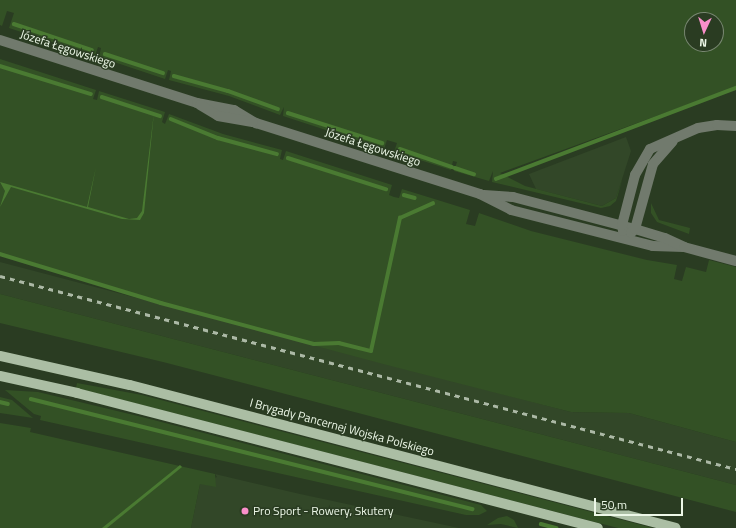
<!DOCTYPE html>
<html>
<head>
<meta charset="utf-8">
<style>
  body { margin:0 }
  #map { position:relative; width:736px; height:528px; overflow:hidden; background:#2a3c22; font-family:"Titillium Web",sans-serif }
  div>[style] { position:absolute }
  .built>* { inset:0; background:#324728 }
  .green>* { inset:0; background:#335125 }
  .water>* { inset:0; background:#4a7a32 }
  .stream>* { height:3.5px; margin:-1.75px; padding:0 1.75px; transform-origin:1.75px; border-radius:1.75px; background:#4a7a32 }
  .minor>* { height:10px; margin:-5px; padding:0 5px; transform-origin:5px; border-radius:5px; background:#717a6d }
  .primary>* { height:10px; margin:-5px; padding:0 5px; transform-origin:5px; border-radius:5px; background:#abbea4 }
  .rail>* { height:3px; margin-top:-1.5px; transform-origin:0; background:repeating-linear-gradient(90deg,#acb9a6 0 5px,transparent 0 10px) }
  .dots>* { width:11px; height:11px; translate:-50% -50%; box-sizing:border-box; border:2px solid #2a3c22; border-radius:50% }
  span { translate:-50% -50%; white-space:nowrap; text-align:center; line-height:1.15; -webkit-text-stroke:3px #2a3c22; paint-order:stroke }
  .street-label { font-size:12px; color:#edf8e8 }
  .poi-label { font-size:12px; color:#edf8e8 }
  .left { translate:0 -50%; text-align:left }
  .north { position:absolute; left:684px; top:12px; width:40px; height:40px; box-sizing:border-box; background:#2a3c22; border:1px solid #788771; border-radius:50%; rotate:184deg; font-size:11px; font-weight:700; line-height:16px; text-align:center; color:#edf8e8 }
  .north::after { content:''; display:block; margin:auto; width:14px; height:18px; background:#f98fca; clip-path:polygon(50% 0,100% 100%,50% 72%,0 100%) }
  .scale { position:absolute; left:594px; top:498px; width:89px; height:18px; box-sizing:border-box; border:2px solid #edf8e8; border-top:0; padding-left:5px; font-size:12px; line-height:14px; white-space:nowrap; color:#edf8e8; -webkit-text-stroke:3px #2a3c22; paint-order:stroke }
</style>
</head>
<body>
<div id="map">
  <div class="built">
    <div style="clip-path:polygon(626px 137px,631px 151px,616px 198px,602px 206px,536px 189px,529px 174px)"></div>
    <div style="clip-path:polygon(0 262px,571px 412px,629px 413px,736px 442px,736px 485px,0 294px)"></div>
    <div style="clip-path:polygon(215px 474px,300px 494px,459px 528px,191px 528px,200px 484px,217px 477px)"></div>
  </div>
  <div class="green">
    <div style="clip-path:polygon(evenodd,0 0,736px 0,736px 87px,500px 173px,525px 186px,602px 206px,616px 198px,623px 177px,616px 201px,610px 206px,601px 208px,492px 182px,493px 171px,489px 181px,454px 171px,457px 162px,453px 161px,451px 170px,420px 160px,394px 152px,397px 143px,387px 140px,384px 149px,283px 116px,284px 107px,280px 115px,229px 96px,169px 80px,171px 71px,168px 70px,165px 79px,99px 57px,101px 48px,98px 47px,95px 56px,9px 28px,14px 13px,7px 11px,2px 26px,0 25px,0 0,692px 20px,716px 20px,716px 44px,692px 44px,692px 20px)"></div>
    <div style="clip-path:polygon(0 59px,96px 90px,93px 99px,97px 100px,99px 91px,165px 112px,162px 122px,165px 124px,169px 114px,223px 134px,282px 150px,280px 159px,283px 160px,286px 151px,392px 185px,389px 195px,394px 197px,399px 198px,402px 189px,470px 210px,466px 224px,475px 226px,479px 213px,531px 231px,647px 260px,677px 265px,674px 279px,682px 281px,686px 267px,706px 272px,709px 260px,736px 267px,736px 442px,629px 413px,571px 412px,387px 365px,189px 312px,162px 302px,0 253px)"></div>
    <div style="clip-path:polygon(651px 203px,659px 220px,690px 228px,689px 234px,657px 222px,651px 213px)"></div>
    <div style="clip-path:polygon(0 294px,736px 485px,736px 512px,163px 362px,0 323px)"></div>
    <div style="clip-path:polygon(77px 383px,142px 395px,653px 528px,618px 528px,76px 388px)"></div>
    <div style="clip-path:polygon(5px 390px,38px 392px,142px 417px,481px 505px,487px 511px,479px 515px,466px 515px,40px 420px,41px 416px,34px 414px)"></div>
    <div style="clip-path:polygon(0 397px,12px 400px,33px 418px,0 413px)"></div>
    <div style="clip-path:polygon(0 423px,31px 428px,30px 432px,215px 474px,216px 487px,200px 484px,191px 528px,0 528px)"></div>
    <div style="clip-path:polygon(507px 516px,514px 520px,518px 528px,501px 524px,487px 525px,498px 518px)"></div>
  </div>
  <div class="water">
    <div style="clip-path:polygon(154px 112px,144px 213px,140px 220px,122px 219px,11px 187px,0 207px,5px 191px,0 182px,87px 207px,96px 167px,88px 207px,129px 219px,137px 218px,142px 211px)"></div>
    <div style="clip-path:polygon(180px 465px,182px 467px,107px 528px,102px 528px)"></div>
  </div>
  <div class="stream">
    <div style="left:14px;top:24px;width:82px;rotate:18.4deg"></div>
    <div style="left:105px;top:54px;width:61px;rotate:18.1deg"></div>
    <div style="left:0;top:66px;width:95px;rotate:17.1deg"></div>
    <div style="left:174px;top:76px;width:56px;rotate:15.5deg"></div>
    <div style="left:228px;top:91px;width:53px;rotate:19.8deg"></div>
    <div style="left:102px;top:97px;width:61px;rotate:18.1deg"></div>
    <div style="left:288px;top:113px;width:99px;rotate:17.7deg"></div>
    <div style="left:171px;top:119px;width:51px;rotate:22deg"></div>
    <div style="left:218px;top:138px;width:61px;rotate:15.2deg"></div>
    <div style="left:400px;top:149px;width:55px;rotate:19.1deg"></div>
    <div style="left:288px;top:158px;width:103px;rotate:17.6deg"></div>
    <div style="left:455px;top:168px;width:20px;rotate:18deg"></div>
    <div style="left:496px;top:179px;width:257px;rotate:-20.8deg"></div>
    <div style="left:404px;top:195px;width:11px;rotate:15deg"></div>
    <div style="left:0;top:254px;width:168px;rotate:16.9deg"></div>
    <div style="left:161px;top:303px;width:158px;rotate:15deg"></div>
    <div style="left:314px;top:344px;width:25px;rotate:-2deg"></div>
    <div style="left:339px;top:343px;width:33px;rotate:14deg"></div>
    <div style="left:371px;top:351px;width:136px;rotate:-77.7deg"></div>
    <div style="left:400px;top:218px;width:36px;rotate:-24deg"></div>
    <div style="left:31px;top:399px;width:455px;rotate:14deg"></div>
    <div style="left:0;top:402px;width:8px;rotate:14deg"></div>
    <div style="left:541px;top:524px;width:16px;rotate:15deg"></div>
  </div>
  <div class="minor">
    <div style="left:0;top:40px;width:207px;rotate:17.7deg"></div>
    <div style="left:197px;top:103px;width:38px;rotate:11deg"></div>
    <div style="left:234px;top:110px;width:26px;rotate:31deg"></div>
    <div style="left:256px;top:123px;width:235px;rotate:17.6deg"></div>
    <div style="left:480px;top:194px;width:35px;rotate:27deg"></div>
    <div style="left:511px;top:210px;width:146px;rotate:14.2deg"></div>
    <div style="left:653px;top:246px;width:31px;rotate:2deg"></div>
    <div style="left:200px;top:105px;width:21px;rotate:31deg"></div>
    <div style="left:218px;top:116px;width:35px;rotate:10deg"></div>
    <div style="left:484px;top:195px;width:29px;rotate:4deg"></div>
    <div style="left:513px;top:197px;width:126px;rotate:14.7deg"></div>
    <div style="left:635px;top:229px;width:31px;rotate:17deg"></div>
    <div style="left:665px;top:238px;width:21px;rotate:25deg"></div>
    <div style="left:684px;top:247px;width:54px;rotate:15.1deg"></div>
    <div style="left:623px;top:231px;width:6px;rotate:-99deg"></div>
    <div style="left:622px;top:225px;width:52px;rotate:-75.4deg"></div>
    <div style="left:635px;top:175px;width:30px;rotate:-60deg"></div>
    <div style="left:650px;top:149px;width:52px;rotate:-23.6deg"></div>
    <div style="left:698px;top:128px;width:19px;rotate:-9deg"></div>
    <div style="left:717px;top:125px;width:19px;rotate:3deg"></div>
    <div style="left:631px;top:233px;width:6px;rotate:-45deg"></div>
    <div style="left:635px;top:229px;width:67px;rotate:-74.5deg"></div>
    <div style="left:653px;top:164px;width:30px;rotate:-49deg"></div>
  </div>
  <div class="primary">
    <div style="left:0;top:356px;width:133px;rotate:12.6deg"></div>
    <div style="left:130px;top:385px;width:564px;rotate:14.68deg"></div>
    <div style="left:0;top:376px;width:79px;rotate:12.4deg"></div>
    <div style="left:77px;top:393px;width:538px;rotate:14.53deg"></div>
  </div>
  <div class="rail">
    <div style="left:0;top:276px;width:761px;rotate:14.69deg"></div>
  </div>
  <div class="dots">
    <div style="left:245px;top:511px;background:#f98fca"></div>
  </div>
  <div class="street-label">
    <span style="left:68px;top:49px;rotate:18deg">Józefa Łęgowskiego</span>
    <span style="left:373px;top:147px;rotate:18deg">Józefa Łęgowskiego</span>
    <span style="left:342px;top:427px;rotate:15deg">I Brygady Pancernej Wojska Polskiego</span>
  </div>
  <div class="poi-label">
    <span class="left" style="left:253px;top:511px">Pro Sport - Rowery, Skutery</span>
  </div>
  <div class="north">N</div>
  <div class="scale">50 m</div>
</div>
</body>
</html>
